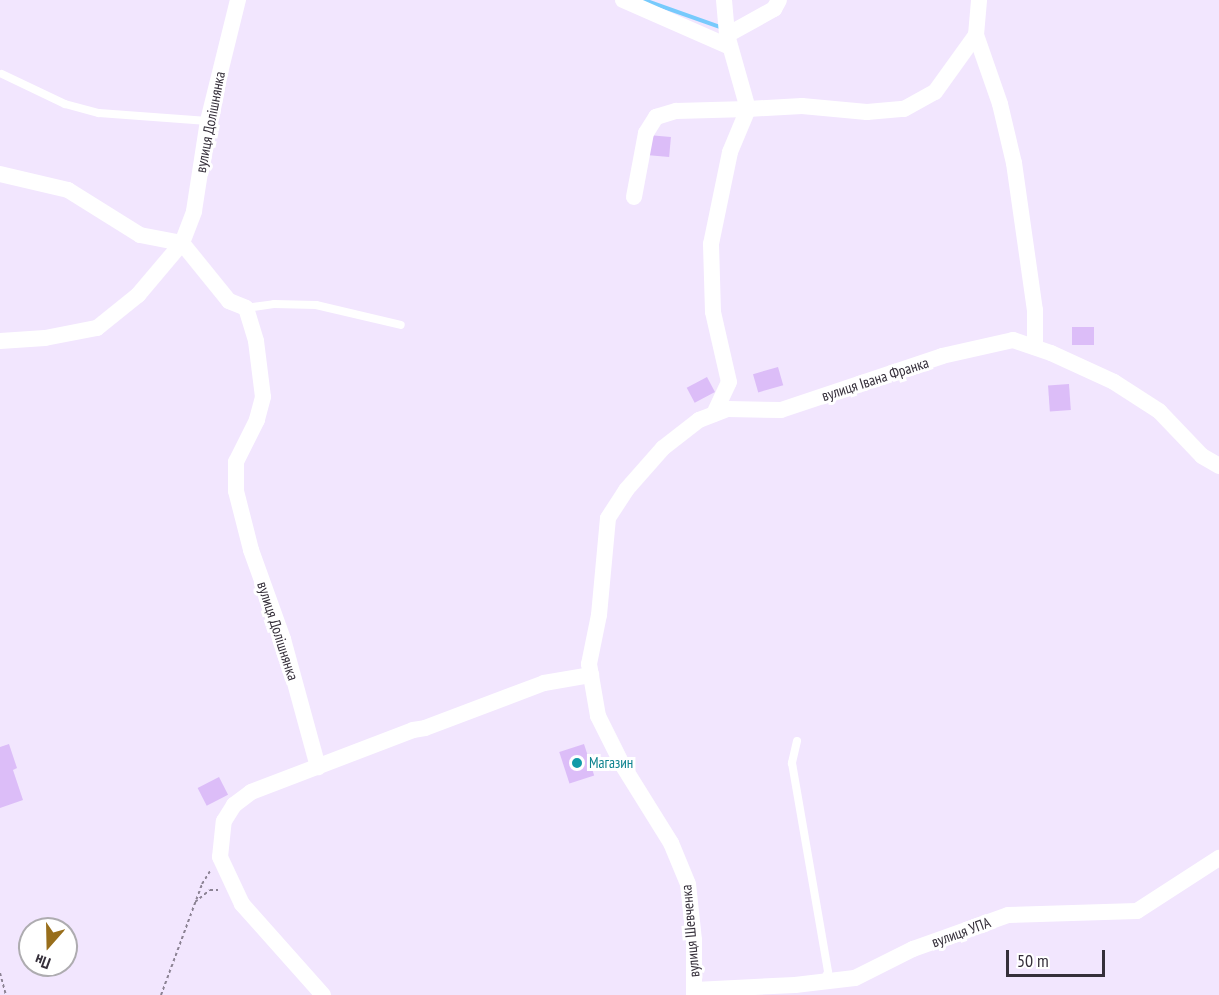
<!DOCTYPE html>
<html>
<head>
<meta charset="utf-8">
<style>
  body { margin:0 }
  #map { position:relative; width:1219px; height:995px; overflow:hidden; background:#f2e6fe; font-family:"PT Sans Narrow",sans-serif }
  div>[style] { position:absolute }
  .stream>* { height:4px; margin:-2px; padding:0 2px; transform-origin:2px; border-radius:2px; background:#77cafc }
  .building>* { inset:0; background:#dcbdf8; transform-origin:0 0 }
  .path>* { height:2px; margin-top:-1px; transform-origin:0; background:repeating-linear-gradient(90deg,#8c8394 0 3px,transparent 0 6px) }
  .service>* { height:8px; margin:-4px; padding:0 4px; transform-origin:4px; border-radius:4px; background:#fff }
  .minor>* { height:16px; margin:-8px; padding:0 8px; transform-origin:8px; border-radius:8px; background:#fff }
  .dots>* { width:16px; height:16px; translate:-50% -50%; box-sizing:border-box; border:3px solid #fff; border-radius:50% }
  span { translate:-50% -50%; white-space:nowrap; text-align:center; line-height:1.15; -webkit-text-stroke:6px #fff; paint-order:stroke }
  .street-label { font-size:15px; color:#352f3a }
  .culture-label { font-size:15px; color:#0d838f }
  .left { translate:0 -50%; text-align:left }
  .north { position:absolute; left:18px; top:917px; width:60px; height:60px; box-sizing:border-box; background:#fff; border:2px solid #aeacb0; border-radius:50%; rotate:200deg; font-size:16px; font-weight:700; line-height:24px; text-align:center; color:#352f3a }
  .north::after { content:''; display:block; margin:auto; width:21px; height:27px; background:#986e1b; clip-path:polygon(50% 0,100% 100%,50% 72%,0 100%) }
  .scale { position:absolute; left:1006px; top:950px; width:99px; height:27px; box-sizing:border-box; border:3px solid #352f3a; border-top:0; padding-left:8px; font-size:18px; line-height:21px; white-space:nowrap; color:#352f3a; -webkit-text-stroke:4px #fff; paint-order:stroke }
</style>
</head>
<body>
<div id="map">
  <div class="stream">
    <div style="left:644px;top:0;width:81px;rotate:19.6deg"></div>
  </div>
  <div class="building">
    <div style="left:648px;top:135px;width:23px;height:20px;rotate:5deg"></div>
    <div style="left:1072px;top:327px;width:22px;height:18px"></div>
    <div style="left:778px;top:367px;width:19px;height:26px;rotate:74deg"></div>
    <div style="left:707px;top:377px;width:17px;height:23px;rotate:62deg"></div>
    <div style="left:1069px;top:384px;width:26px;height:21px;rotate:86deg"></div>
    <div style="clip-path:polygon(9px 744px,17px 768px,13px 770px,23px 800px,0 808px,0 747px)"></div>
    <div style="left:584px;top:744px;width:33px;height:26px;rotate:72deg"></div>
    <div style="left:219px;top:777px;width:20px;height:24px;rotate:63deg"></div>
  </div>
  <div class="path">
    <div style="left:195px;top:902px;width:19px;rotate:-39deg"></div>
    <div style="left:210px;top:890px;width:8px"></div>
    <div style="left:0;top:973px;width:23px;rotate:75deg"></div>
    <div style="left:161px;top:995px;width:118px;rotate:-69.7deg"></div>
    <div style="left:202px;top:884px;width:15px;rotate:-58deg"></div>
  </div>
  <div class="service">
    <div style="left:2px;top:74px;width:70px;rotate:25.5deg"></div>
    <div style="left:65px;top:104px;width:35px;rotate:15deg"></div>
    <div style="left:99px;top:113px;width:109px;rotate:4.2deg"></div>
    <div style="left:246px;top:308px;width:28px;rotate:-8deg"></div>
    <div style="left:274px;top:304px;width:42px;rotate:1.4deg"></div>
    <div style="left:316px;top:305px;width:87px;rotate:13.2deg"></div>
    <div style="left:797px;top:741px;width:23px;rotate:103deg"></div>
    <div style="left:792px;top:763px;width:212px;rotate:80.2deg"></div>
    <div style="left:828px;top:972px;width:11px;rotate:117deg"></div>
  </div>
  <div class="minor">
    <div style="left:623px;top:0;width:115px;rotate:23.7deg"></div>
    <div style="left:724px;top:0;width:35px;rotate:85deg"></div>
    <div style="left:976px;top:35px;width:73px;rotate:70.8deg"></div>
    <div style="left:1000px;top:104px;width:61px;rotate:76.7deg"></div>
    <div style="left:1014px;top:163px;width:148px;rotate:81.9deg"></div>
    <div style="left:1035px;top:310px;width:37px;rotate:90deg"></div>
    <div style="left:0;top:174px;width:70px;rotate:13.2deg"></div>
    <div style="left:68px;top:190px;width:85px;rotate:32deg"></div>
    <div style="left:140px;top:235px;width:43px;rotate:10.8deg"></div>
    <div style="left:182px;top:243px;width:75px;rotate:51deg"></div>
    <div style="left:229px;top:301px;width:18px;rotate:22deg"></div>
    <div style="left:246px;top:308px;width:34px;rotate:73deg"></div>
    <div style="left:256px;top:341px;width:56px;rotate:82.9deg"></div>
    <div style="left:263px;top:397px;width:24px;rotate:105deg"></div>
    <div style="left:257px;top:420px;width:47px;rotate:116.6deg"></div>
    <div style="left:236px;top:462px;width:29px;rotate:90deg"></div>
    <div style="left:236px;top:491px;width:61px;rotate:75.7deg"></div>
    <div style="left:251px;top:550px;width:95px;rotate:70.2deg"></div>
    <div style="left:283px;top:639px;width:133px;rotate:74.7deg"></div>
    <div style="left:634px;top:197px;width:65px;rotate:-79.4deg"></div>
    <div style="left:646px;top:133px;width:19px;rotate:-58deg"></div>
    <div style="left:656px;top:117px;width:21px;rotate:-17deg"></div>
    <div style="left:676px;top:111px;width:72px;rotate:-1.6deg"></div>
    <div style="left:748px;top:109px;width:77px;rotate:-105.8deg"></div>
    <div style="left:727px;top:35px;width:54px;rotate:-29deg"></div>
    <div style="left:774px;top:9px;width:10px;rotate:-61deg"></div>
    <div style="left:0;top:341px;width:45px;rotate:-3.8deg"></div>
    <div style="left:45px;top:338px;width:53px;rotate:-10.9deg"></div>
    <div style="left:97px;top:328px;width:53px;rotate:-38.8deg"></div>
    <div style="left:138px;top:295px;width:68px;rotate:-49.8deg"></div>
    <div style="left:182px;top:243px;width:34px;rotate:-69deg"></div>
    <div style="left:194px;top:211px;width:91px;rotate:-81.2deg"></div>
    <div style="left:208px;top:121px;width:125px;rotate:-76.1deg"></div>
    <div style="left:714px;top:414px;width:35px;rotate:-65deg"></div>
    <div style="left:729px;top:382px;width:72px;rotate:-102.9deg"></div>
    <div style="left:713px;top:312px;width:68px;rotate:-91.7deg"></div>
    <div style="left:711px;top:244px;width:94px;rotate:-78.3deg"></div>
    <div style="left:730px;top:152px;width:47px;rotate:-67.3deg"></div>
    <div style="left:748px;top:109px;width:54px;rotate:-3.2deg"></div>
    <div style="left:802px;top:106px;width:65px;rotate:5.3deg"></div>
    <div style="left:867px;top:112px;width:37px;rotate:-5deg"></div>
    <div style="left:904px;top:109px;width:35px;rotate:-29deg"></div>
    <div style="left:935px;top:92px;width:70px;rotate:-54.3deg"></div>
    <div style="left:976px;top:35px;width:35px;rotate:-85deg"></div>
    <div style="left:695px;top:990px;width:100px;rotate:-2.9deg"></div>
    <div style="left:795px;top:985px;width:60px;rotate:-6.7deg"></div>
    <div style="left:855px;top:978px;width:65px;rotate:-26.6deg"></div>
    <div style="left:913px;top:949px;width:101px;rotate:-19.7deg"></div>
    <div style="left:1008px;top:915px;width:129px;rotate:-1.8deg"></div>
    <div style="left:1137px;top:911px;width:98px;rotate:-32.9deg"></div>
    <div style="left:323px;top:995px;width:122px;rotate:-131.7deg"></div>
    <div style="left:242px;top:904px;width:52px;rotate:-115.1deg"></div>
    <div style="left:220px;top:857px;width:36px;rotate:-84deg"></div>
    <div style="left:224px;top:821px;width:19px;rotate:-58deg"></div>
    <div style="left:234px;top:805px;width:21px;rotate:-37deg"></div>
    <div style="left:251px;top:792px;width:173px;rotate:-20.9deg"></div>
    <div style="left:413px;top:730px;width:12px;rotate:-9deg"></div>
    <div style="left:425px;top:728px;width:127px;rotate:-20.7deg"></div>
    <div style="left:544px;top:683px;width:48px;rotate:-9.7deg"></div>
    <div style="left:694px;top:995px;width:55px;rotate:-90deg"></div>
    <div style="left:694px;top:940px;width:56px;rotate:-96.1deg"></div>
    <div style="left:688px;top:884px;width:44px;rotate:-112.5deg"></div>
    <div style="left:671px;top:843px;width:91px;rotate:-121.9deg"></div>
    <div style="left:623px;top:766px;width:56px;rotate:-116.6deg"></div>
    <div style="left:598px;top:716px;width:53px;rotate:-99.8deg"></div>
    <div style="left:589px;top:664px;width:50px;rotate:-78.5deg"></div>
    <div style="left:599px;top:615px;width:97px;rotate:-84.7deg"></div>
    <div style="left:608px;top:518px;width:33px;rotate:-57deg"></div>
    <div style="left:626px;top:490px;width:56px;rotate:-48.6deg"></div>
    <div style="left:663px;top:448px;width:46px;rotate:-37.9deg"></div>
    <div style="left:699px;top:420px;width:31px;rotate:-21deg"></div>
    <div style="left:728px;top:409px;width:53px;rotate:1.1deg"></div>
    <div style="left:781px;top:410px;width:170px;rotate:-18.5deg"></div>
    <div style="left:942px;top:356px;width:73px;rotate:-12.7deg"></div>
    <div style="left:1013px;top:340px;width:40px;rotate:18.9deg"></div>
    <div style="left:1051px;top:353px;width:69px;rotate:24.7deg"></div>
    <div style="left:1114px;top:382px;width:54px;rotate:32.8deg"></div>
    <div style="left:1159px;top:411px;width:62px;rotate:46.3deg"></div>
    <div style="left:1202px;top:456px;width:20px;rotate:30deg"></div>
  </div>
  <div class="dots">
    <div style="left:577px;top:763px;background:#0f9aa8"></div>
  </div>
  <div class="street-label">
    <span style="left:210px;top:122px;rotate:-79deg">вулиця Долішнянка</span>
    <span style="left:875px;top:379px;rotate:-18deg">вулиця Івана Франка</span>
    <span style="left:278px;top:631px;rotate:72deg">вулиця Долішнянка</span>
    <span style="left:690px;top:931px;rotate:-95deg">вулиця Шевченка</span>
    <span style="left:961px;top:932px;rotate:-20deg">вулиця УПА</span>
  </div>
  <div class="culture-label">
    <span class="left" style="left:589px;top:763px">Магазин</span>
  </div>
  <div class="north">Пн</div>
  <div class="scale">50 m</div>
</div>
</body>
</html>
